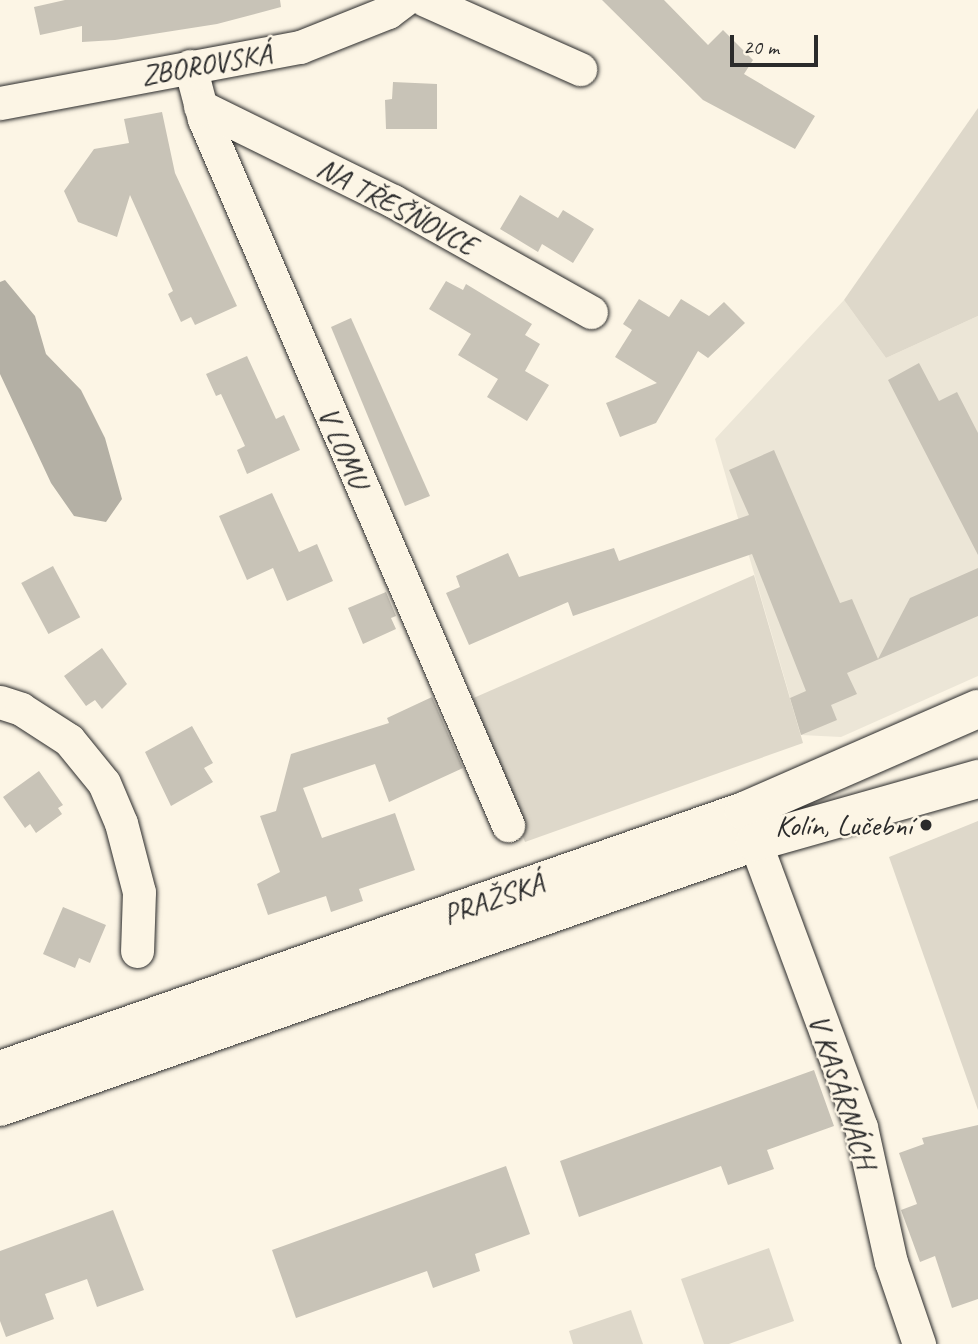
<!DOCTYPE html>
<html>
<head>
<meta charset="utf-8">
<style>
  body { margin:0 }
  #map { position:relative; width:978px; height:1344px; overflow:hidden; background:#fcf5e5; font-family:Caveat,sans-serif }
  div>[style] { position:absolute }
  .built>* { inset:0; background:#ece6d7 }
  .green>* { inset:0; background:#ded8ca }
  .water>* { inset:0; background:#b4b0a5 }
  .building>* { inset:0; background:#c8c3b7; transform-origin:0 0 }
  .roads { filter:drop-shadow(0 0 2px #2b2b2b) drop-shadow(0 0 2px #2b2b2b) }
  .street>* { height:33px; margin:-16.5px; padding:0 16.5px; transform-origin:16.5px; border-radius:16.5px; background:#fcf5e5 }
  .secondary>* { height:38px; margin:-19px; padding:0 19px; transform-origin:19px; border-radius:19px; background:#fcf5e5 }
  .dots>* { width:19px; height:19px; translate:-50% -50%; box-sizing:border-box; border:4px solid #fcf5e5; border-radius:50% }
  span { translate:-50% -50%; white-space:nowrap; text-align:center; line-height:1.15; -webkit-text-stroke:5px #fcf5e5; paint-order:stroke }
  .street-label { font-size:30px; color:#2b2b2b }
  .poi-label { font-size:30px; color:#2b2b2b }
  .right { translate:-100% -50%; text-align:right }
  .scale { position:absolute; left:730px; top:35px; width:88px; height:32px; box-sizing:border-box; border:4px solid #2b2b2b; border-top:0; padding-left:9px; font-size:21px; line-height:24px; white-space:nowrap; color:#2b2b2b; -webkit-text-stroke:5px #fcf5e5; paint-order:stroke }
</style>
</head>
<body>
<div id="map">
  <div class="built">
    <div style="clip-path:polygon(844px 300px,886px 358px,978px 316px,978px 676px,841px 737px,801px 735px,715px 439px)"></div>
  </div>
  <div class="green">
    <div style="clip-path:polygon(978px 108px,978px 316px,886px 358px,844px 300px)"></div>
    <div style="clip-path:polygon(754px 575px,803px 743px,525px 842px,469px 700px)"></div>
    <div style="clip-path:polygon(978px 821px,978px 1110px,889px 857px)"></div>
    <div style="clip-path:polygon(769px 1248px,794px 1321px,729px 1344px,704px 1344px,681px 1279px)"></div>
    <div style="clip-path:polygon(631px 1310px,643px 1344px,573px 1344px,569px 1331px)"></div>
  </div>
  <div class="water">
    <div style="clip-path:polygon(5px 280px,35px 316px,46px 354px,81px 390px,105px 438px,122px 499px,106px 522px,74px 516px,51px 483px,0 374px,0 282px)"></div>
  </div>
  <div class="building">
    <div style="clip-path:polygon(65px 0,280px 0,281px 7px,217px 24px,115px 40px,82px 42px,82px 26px,40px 35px,34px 7px)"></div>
    <div style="clip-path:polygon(602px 0,664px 0,708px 45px,723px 30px,753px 60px,744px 74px,815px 116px,795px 149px,703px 100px)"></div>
    <div style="clip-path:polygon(393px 82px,437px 84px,437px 129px,386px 129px,385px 100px,392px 99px)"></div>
    <div style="clip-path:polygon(162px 112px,175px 173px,237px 306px,195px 325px,191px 317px,181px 322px,168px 294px,173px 291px,130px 195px,117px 237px,78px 222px,64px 191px,94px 149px,129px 143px,124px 119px)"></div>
    <div style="clip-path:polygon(520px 195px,558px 218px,563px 210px,594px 229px,573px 263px,542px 244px,538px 252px,500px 229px)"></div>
    <div style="clip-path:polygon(446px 281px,463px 290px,466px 284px,532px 324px,525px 335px,540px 344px,525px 371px,549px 385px,527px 421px,487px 397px,498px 379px,458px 355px,471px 334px,429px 309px)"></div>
    <div style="clip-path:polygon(639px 299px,669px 317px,681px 299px,709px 316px,724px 302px,745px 323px,708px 358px,698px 351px,656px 423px,620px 437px,606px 403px,657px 383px,615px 357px,632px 330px,623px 324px)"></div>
    <div style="clip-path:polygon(351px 318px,430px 496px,405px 506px,331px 327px)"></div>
    <div style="clip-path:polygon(247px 356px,276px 419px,284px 415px,300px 450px,247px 474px,237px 450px,245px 446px,221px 394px,216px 396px,206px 374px)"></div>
    <div style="clip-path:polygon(919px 363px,939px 401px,957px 392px,978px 433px,978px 555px,888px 380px)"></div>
    <div style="clip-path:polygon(774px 450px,840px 603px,852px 599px,878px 659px,910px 598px,978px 568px,978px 616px,847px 673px,857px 694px,831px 705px,837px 720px,801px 735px,790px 698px,806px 691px,752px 554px,573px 616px,568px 602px,469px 645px,446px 593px,460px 587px,456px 576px,508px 553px,519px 577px,614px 548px,619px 561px,749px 515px,729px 470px)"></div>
    <div style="clip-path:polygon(272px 493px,299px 552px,317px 544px,333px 581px,287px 601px,273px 568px,247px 580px,219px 516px)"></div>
    <div style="left:53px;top:566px;width:58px;height:36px;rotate:62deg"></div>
    <div style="clip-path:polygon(386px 592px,396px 616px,391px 618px,396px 629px,363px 644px,348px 608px)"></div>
    <div style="clip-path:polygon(102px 648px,127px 684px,102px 709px,95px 700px,86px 706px,64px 676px)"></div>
    <div style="clip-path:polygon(432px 697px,463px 768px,389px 802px,375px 764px,303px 788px,322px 838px,395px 813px,415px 870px,359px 889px,363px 901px,331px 912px,326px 896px,268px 915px,257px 884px,280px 872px,260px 816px,276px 811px,291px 754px,389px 723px,387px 718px)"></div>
    <div style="clip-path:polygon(192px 726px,213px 763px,204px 768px,213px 782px,171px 806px,145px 752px)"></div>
    <div style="clip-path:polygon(39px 771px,63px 805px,58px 808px,62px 814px,36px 833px,30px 824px,25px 828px,3px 797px)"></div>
    <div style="clip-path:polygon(63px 907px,106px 925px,90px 963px,79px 958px,75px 968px,43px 954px)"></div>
    <div style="clip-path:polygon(814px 1070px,834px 1126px,767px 1150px,774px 1169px,728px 1185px,721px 1166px,579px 1217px,560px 1161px)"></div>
    <div style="clip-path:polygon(978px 1125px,978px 1299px,952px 1308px,935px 1256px,920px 1262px,901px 1210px,917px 1204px,899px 1153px,924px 1144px,922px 1138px)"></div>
    <div style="clip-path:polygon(506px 1166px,530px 1234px,475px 1254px,480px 1271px,433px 1288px,427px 1271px,296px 1318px,272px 1250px)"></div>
    <div style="clip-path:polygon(113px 1210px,144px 1290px,97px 1307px,87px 1279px,45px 1294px,54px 1319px,6px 1337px,0 1321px,0 1251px)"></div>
  </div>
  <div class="roads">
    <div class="street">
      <div style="left:425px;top:0;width:170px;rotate:24deg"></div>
      <div style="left:190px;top:66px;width:55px;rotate:75.2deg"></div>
      <div style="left:204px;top:119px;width:769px;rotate:66.7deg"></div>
      <div style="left:0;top:103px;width:305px;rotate:-10.6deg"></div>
      <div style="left:300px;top:47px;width:95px;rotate:-21.7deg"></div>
      <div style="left:388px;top:12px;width:20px;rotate:-37deg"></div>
      <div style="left:200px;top:106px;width:215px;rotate:26.2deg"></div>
      <div style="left:393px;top:201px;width:227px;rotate:29.3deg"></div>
      <div style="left:0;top:702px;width:22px;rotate:18deg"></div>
      <div style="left:21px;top:709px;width:57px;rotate:32.9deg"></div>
      <div style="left:69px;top:740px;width:55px;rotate:50.9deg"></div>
      <div style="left:104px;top:783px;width:43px;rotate:67deg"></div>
      <div style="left:121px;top:823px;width:71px;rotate:75.4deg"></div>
      <div style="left:139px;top:892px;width:59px;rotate:91.9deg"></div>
      <div style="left:755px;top:842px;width:304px;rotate:69.6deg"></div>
      <div style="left:861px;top:1127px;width:138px;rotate:77.5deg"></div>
      <div style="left:891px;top:1262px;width:87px;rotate:71.1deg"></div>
    </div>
    <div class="secondary">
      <div style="left:0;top:1070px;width:788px;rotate:-19.19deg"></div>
      <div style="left:744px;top:811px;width:255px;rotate:-23.6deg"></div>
      <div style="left:0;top:1107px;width:800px;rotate:-19.34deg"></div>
      <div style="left:755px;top:842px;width:232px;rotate:-15.8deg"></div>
    </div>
  </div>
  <div class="dots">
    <div style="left:926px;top:825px;background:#2b2b2b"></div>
  </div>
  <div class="street-label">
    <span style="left:206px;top:64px;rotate:-10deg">ZBOROVSKÁ</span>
    <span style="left:397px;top:206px;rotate:28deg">NA TŘEŠŇOVCE</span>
    <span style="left:344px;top:447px;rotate:67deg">V LOMU</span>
    <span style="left:493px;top:898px;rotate:-19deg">PRAŽSKÁ</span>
    <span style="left:843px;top:1091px;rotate:72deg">V KASÁRNÁCH</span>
  </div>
  <div class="poi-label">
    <span class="right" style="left:912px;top:825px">Kolín, Lučební</span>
  </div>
  <div class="scale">20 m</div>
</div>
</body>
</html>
